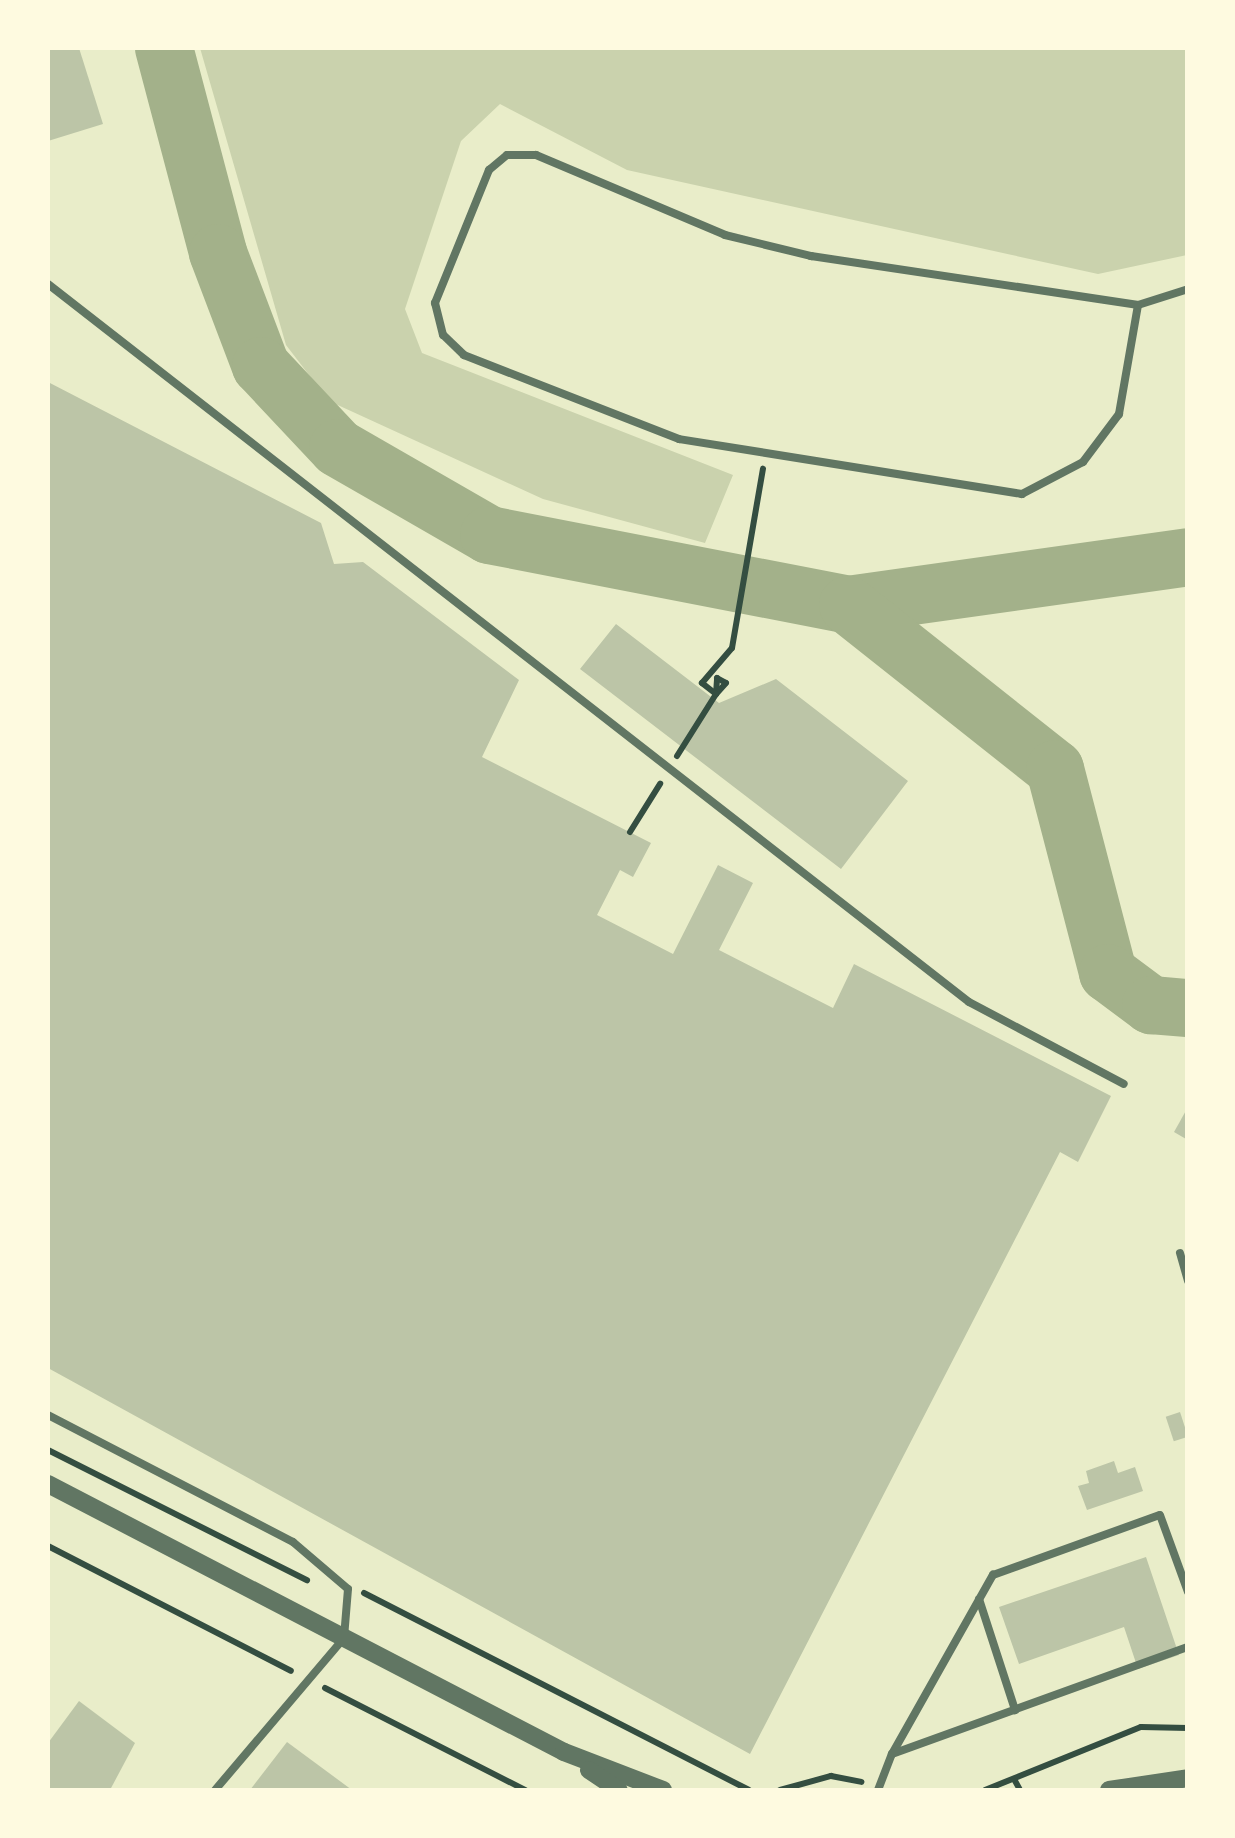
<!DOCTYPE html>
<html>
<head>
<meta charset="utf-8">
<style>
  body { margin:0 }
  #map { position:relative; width:1235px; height:1838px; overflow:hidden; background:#e9edc9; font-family:Signika,sans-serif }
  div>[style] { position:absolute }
  .green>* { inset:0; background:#cad2ad }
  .river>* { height:58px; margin:-29px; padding:0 29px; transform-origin:29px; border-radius:29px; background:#a3b18a }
  .building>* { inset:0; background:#bcc5a7; transform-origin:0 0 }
  .path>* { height:6px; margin:-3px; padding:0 3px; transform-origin:3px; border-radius:3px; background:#344e41 }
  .service>* { height:8px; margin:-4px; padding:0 4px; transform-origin:4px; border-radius:4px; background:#617663 }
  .tertiary>* { height:18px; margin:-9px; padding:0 9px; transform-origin:9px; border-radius:9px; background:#617663 }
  span { translate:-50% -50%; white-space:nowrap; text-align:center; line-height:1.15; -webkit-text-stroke:10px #fefae0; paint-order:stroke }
  .frame { position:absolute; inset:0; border:50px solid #fefae0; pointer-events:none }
</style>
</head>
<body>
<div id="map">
  <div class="green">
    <div style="clip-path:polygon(200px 48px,1187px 48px,1187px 255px,1098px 274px,627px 170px,500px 104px,461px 141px,405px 309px,422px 353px,733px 475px,705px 543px,543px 499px,329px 401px,286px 345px)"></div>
  </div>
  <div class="river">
    <div style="left:164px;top:48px;width:212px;rotate:75.2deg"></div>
    <div style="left:218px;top:253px;width:121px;rotate:69.2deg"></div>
    <div style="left:261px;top:366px;width:112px;rotate:46.8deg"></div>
    <div style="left:338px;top:448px;width:174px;rotate:29.9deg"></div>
    <div style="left:489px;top:535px;width:366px;rotate:11deg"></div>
    <div style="left:848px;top:605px;width:343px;rotate:-8deg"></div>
    <div style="left:848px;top:605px;width:264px;rotate:38.4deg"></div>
    <div style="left:1055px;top:769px;width:211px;rotate:75.4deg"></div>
    <div style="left:1108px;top:973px;width:54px;rotate:36.7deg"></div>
    <div style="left:1151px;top:1005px;width:37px;rotate:5deg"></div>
  </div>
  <div class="building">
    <div style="clip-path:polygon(48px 48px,79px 48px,103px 124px,48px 141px)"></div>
    <div style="clip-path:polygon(48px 382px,321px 523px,334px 564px,363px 562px,519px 680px,482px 757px,651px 843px,633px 877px,620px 870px,597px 915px,673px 954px,718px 865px,753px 883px,719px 950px,833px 1008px,854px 964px,1111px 1096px,1078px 1162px,1060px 1152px,750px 1754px,48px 1368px)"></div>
    <div style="clip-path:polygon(616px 624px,719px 703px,776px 679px,908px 781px,841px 869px,580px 669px)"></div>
    <div style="clip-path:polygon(1188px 1107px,1188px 1137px,1186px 1139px,1174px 1132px)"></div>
    <div style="left:1180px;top:1412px;width:26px;height:15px;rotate:72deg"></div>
    <div style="clip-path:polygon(1114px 1461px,1118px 1473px,1135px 1467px,1143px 1491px,1087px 1510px,1078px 1486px,1089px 1483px,1086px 1471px)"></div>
    <div style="clip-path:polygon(1146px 1557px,1179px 1655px,1138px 1669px,1124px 1627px,1019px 1664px,999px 1607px)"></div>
    <div style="clip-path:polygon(79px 1701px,135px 1743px,110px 1790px,48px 1790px,48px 1743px)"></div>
    <div style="clip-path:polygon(287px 1742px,352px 1790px,250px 1790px)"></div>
  </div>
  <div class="path">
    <div style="left:677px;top:756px;width:73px;rotate:-57.8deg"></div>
    <div style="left:716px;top:694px;width:16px;rotate:-86deg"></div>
    <div style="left:717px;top:678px;width:10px;rotate:29deg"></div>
    <div style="left:726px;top:683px;width:15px;rotate:132deg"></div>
    <div style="left:716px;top:694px;width:18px;rotate:-142deg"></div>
    <div style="left:702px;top:683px;width:46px;rotate:-49.4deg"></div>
    <div style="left:732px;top:648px;width:182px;rotate:-80.2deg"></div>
    <div style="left:630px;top:832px;width:57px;rotate:-58deg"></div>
    <div style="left:48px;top:1450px;width:290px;rotate:26.7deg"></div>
    <div style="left:48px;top:1546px;width:273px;rotate:27.2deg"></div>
    <div style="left:364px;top:1593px;width:432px;rotate:27.1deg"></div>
    <div style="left:325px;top:1688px;width:225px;rotate:27deg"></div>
    <div style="left:1014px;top:1779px;width:13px;rotate:61deg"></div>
    <div style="left:780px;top:1790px;width:53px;rotate:-15.4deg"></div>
    <div style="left:831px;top:1776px;width:31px;rotate:11deg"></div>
    <div style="left:985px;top:1790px;width:168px;rotate:-22deg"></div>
    <div style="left:1141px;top:1727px;width:47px;rotate:1.2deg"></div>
  </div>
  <div class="service">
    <div style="left:48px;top:284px;width:1168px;rotate:37.94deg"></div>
    <div style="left:969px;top:1002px;width:175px;rotate:27.9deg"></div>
    <div style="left:1138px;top:305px;width:111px;rotate:99.9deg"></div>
    <div style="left:1119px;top:414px;width:60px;rotate:126.9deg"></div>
    <div style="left:1083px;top:462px;width:69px;rotate:152.3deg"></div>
    <div style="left:1022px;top:494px;width:347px;rotate:-170.9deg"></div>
    <div style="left:679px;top:439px;width:231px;rotate:-158.7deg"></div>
    <div style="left:464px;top:355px;width:29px;rotate:-136deg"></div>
    <div style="left:443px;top:335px;width:33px;rotate:-104deg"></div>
    <div style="left:435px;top:303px;width:144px;rotate:-67.9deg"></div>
    <div style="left:489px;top:170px;width:23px;rotate:-40deg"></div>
    <div style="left:507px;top:155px;width:29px"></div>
    <div style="left:536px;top:155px;width:205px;rotate:22.9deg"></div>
    <div style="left:725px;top:235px;width:89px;rotate:13.7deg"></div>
    <div style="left:811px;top:256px;width:331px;rotate:8.5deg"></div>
    <div style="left:1138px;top:305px;width:52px;rotate:-17.7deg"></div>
    <div style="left:1180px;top:1253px;width:29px;rotate:74deg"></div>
    <div style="left:48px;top:1415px;width:276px;rotate:27.4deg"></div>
    <div style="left:293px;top:1542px;width:72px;rotate:40.5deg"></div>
    <div style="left:348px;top:1589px;width:49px;rotate:94.7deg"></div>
    <div style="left:344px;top:1638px;width:199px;rotate:130.3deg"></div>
    <div style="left:979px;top:1599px;width:117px;rotate:72deg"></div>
    <div style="left:892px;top:1754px;width:206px;rotate:-60.6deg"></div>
    <div style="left:993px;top:1575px;width:177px;rotate:-19.8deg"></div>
    <div style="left:1160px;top:1515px;width:82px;rotate:70deg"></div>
    <div style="left:878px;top:1790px;width:39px;rotate:-69deg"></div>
    <div style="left:892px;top:1754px;width:315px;rotate:-19.9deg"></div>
  </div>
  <div class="tertiary">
    <div style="left:48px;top:1484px;width:581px;rotate:27.45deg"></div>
    <div style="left:564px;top:1752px;width:106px;rotate:21deg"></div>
    <div style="left:589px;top:1770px;width:36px;rotate:34deg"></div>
    <div style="left:1109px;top:1790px;width:80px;rotate:-8.6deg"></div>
  </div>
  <div class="frame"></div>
</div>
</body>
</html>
